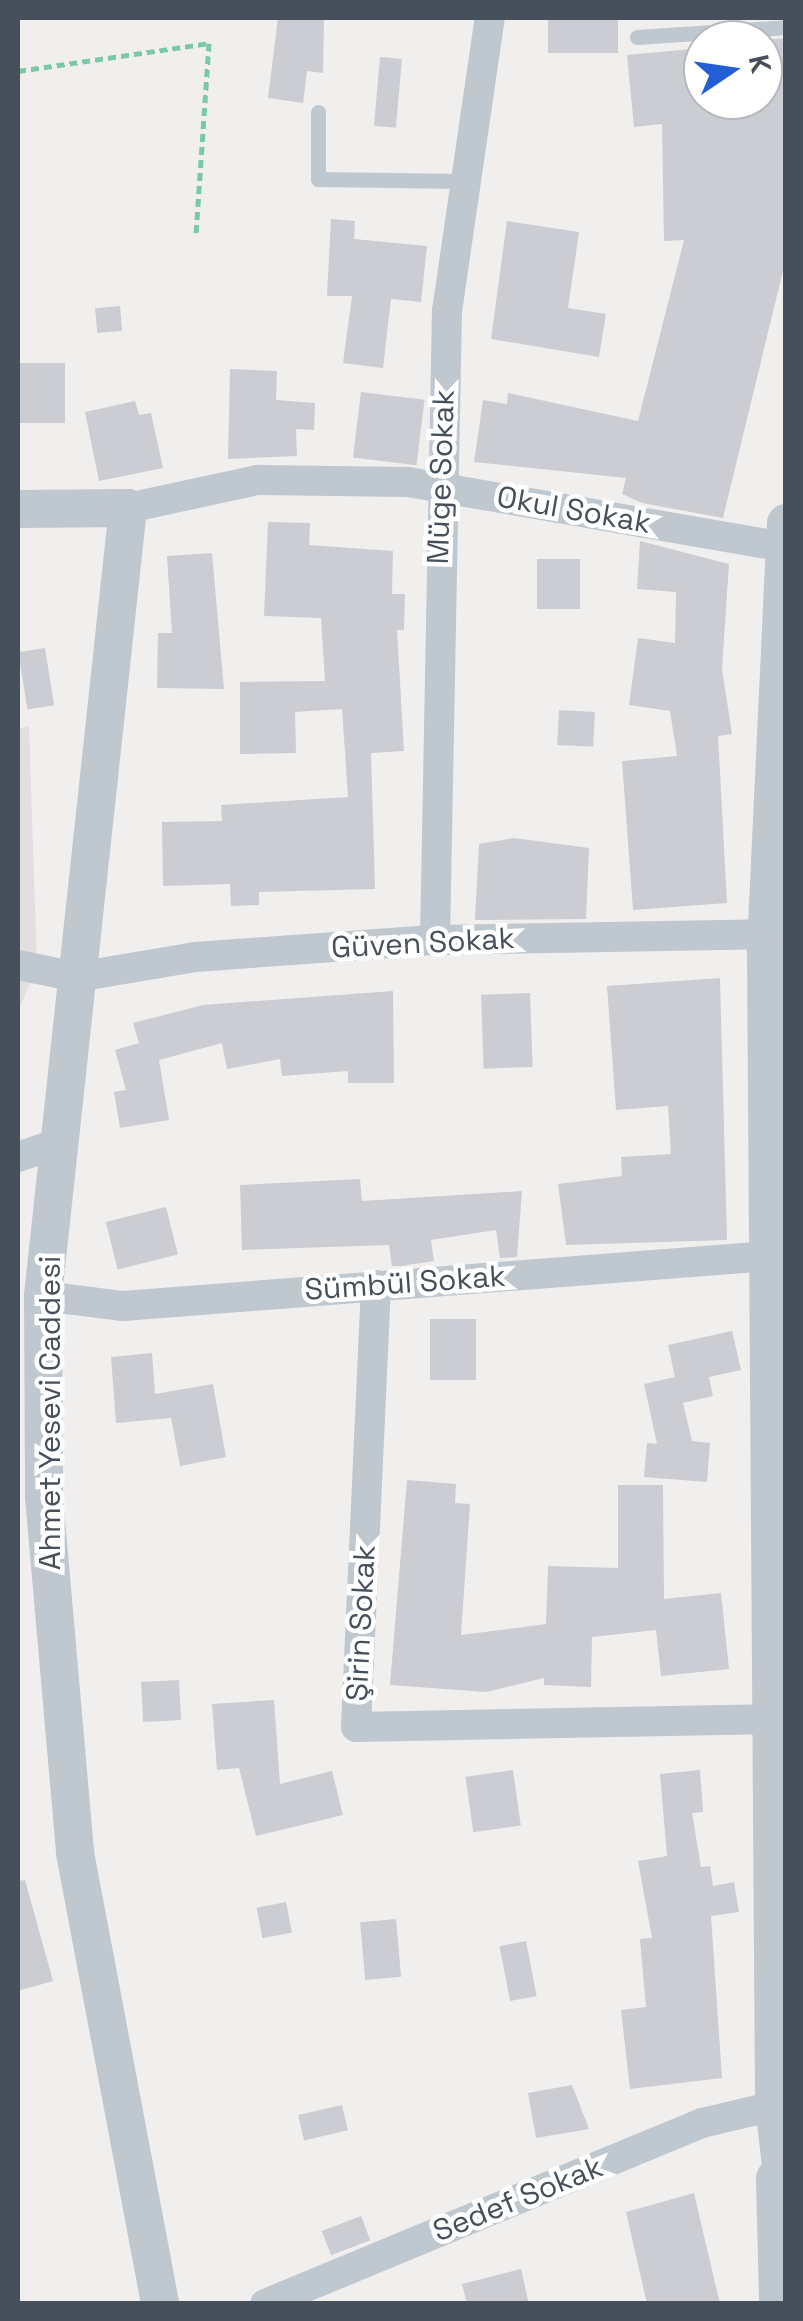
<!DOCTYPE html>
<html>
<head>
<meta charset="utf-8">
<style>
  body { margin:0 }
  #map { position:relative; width:803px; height:2321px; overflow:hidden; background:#f1eeee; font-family:"Space Grotesk",sans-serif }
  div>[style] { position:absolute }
  .education>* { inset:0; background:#e2dfdf }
  .building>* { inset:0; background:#cbcdd3; transform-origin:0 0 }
  .path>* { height:5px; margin-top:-2.5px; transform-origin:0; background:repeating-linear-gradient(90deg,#79c8a9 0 8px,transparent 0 13px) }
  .service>* { height:15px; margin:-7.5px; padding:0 7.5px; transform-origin:7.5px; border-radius:7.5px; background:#bfc7cf }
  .minor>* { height:30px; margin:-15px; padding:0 15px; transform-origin:15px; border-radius:15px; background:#bfc7cf }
  .tertiary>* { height:38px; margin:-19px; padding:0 19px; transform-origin:19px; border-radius:19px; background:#bfc7cf }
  span { translate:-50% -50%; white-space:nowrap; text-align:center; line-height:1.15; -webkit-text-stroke:9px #fff; paint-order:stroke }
  .street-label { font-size:30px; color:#474f5a }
  .frame { position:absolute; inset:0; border:20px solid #474f5a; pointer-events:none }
  .north { position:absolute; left:683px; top:20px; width:100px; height:100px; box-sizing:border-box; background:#fff; border:2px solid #b5b9bd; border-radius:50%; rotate:77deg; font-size:28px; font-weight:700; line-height:40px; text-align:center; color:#474f5a }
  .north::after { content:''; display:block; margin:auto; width:35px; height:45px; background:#235ed6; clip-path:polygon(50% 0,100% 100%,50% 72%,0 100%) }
</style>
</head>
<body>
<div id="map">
  <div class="education">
    <div style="clip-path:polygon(29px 726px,37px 967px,18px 1011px,18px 729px)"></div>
  </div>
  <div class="building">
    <div style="clip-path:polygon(278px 18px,324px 18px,323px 73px,307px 71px,303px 103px,268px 98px)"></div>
    <div style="left:548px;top:20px;width:70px;height:33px"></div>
    <div style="clip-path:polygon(786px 38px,786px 258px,723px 518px,642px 503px,622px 494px,626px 478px,474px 462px,483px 400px,507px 404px,508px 393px,638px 421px,684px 240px,664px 241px,662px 124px,634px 127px,627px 55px,703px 48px,703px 100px,763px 100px,763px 40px)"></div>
    <div style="left:380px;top:57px;width:22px;height:69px;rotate:5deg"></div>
    <div style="clip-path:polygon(331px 219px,355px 221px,354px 239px,427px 246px,421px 302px,391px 299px,383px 368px,343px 363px,352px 296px,327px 296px)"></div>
    <div style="clip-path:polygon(507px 221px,579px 232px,568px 308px,606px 314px,599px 357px,491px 339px)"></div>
    <div style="left:120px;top:306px;width:25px;height:25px;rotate:85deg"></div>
    <div style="left:18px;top:363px;width:47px;height:60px"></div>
    <div style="clip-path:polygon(230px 369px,277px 371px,276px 400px,315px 403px,314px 430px,296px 429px,297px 456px,228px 459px)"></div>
    <div style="left:361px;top:392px;width:64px;height:66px;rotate:7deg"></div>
    <div style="clip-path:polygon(135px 401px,139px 415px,151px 413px,163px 468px,99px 481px,85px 412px)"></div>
    <div style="clip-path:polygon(268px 522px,310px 523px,309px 545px,393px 551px,392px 594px,405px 594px,404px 630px,397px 630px,404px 751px,371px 753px,375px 889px,259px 892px,259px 905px,231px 906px,230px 884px,163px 886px,162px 822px,222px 821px,221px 805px,348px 797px,342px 709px,295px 712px,296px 753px,240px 754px,240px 682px,325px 681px,321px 618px,264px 616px)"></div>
    <div style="clip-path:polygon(640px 541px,729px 564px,722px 669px,732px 734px,718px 736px,727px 903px,633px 910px,622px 761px,677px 756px,670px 711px,629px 705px,638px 638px,675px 643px,676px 592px,637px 589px)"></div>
    <div style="clip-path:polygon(212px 553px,224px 689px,157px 688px,158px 633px,172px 633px,167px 556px)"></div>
    <div style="left:537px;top:559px;width:43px;height:50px"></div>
    <div style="left:45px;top:648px;width:58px;height:27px;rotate:81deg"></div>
    <div style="left:559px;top:710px;width:36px;height:35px;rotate:3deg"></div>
    <div style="clip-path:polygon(514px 838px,589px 848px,586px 919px,475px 920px,479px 844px)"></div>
    <div style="clip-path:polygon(720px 978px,727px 1240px,566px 1245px,558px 1184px,622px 1176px,621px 1157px,671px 1154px,668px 1106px,616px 1110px,607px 986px)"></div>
    <div style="clip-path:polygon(393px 991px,394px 1083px,348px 1083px,348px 1071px,282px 1076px,280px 1059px,227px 1069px,222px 1043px,159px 1060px,169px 1120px,120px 1128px,114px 1092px,126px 1090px,115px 1050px,139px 1043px,133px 1023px,203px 1005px)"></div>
    <div style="left:530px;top:993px;width:74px;height:49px;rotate:88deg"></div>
    <div style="clip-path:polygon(360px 1179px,362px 1201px,522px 1191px,517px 1257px,500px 1258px,496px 1230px,431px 1240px,434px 1261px,401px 1266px,392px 1266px,389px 1245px,242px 1250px,240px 1185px)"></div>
    <div style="left:166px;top:1207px;width:49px;height:62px;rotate:76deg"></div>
    <div style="left:476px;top:1319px;width:61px;height:46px;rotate:90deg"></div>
    <div style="clip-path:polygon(732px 1331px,741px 1370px,709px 1377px,713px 1396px,683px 1403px,692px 1441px,710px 1443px,707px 1482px,644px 1477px,647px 1443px,657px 1444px,644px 1384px,675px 1377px,668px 1345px)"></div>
    <div style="clip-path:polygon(152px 1353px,155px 1394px,213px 1384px,226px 1457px,180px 1466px,171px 1418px,116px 1423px,111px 1357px)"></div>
    <div style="clip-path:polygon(407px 1480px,456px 1484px,455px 1503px,470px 1504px,461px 1635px,546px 1624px,548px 1566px,618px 1568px,618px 1485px,663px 1485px,664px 1599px,721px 1593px,729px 1669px,661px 1676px,656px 1630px,592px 1637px,591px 1687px,544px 1685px,544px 1678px,486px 1692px,390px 1685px)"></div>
    <div style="left:179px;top:1680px;width:40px;height:38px;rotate:87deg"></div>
    <div style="clip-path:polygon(274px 1700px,280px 1784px,332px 1771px,343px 1815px,256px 1836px,239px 1768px,217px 1770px,212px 1704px)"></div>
    <div style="left:513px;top:1770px;width:56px;height:48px;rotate:82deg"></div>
    <div style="clip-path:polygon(700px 1770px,703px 1812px,692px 1813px,701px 1867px,710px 1866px,713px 1886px,734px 1882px,739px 1912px,711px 1916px,722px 2078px,630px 2089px,621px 2010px,646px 2007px,640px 1939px,652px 1938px,638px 1861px,667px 1856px,660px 1774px)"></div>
    <div style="clip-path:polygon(25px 1880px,53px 1981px,18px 1991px,18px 1881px)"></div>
    <div style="left:286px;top:1902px;width:31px;height:30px;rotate:79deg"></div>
    <div style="left:396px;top:1919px;width:58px;height:36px;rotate:85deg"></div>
    <div style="left:526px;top:1941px;width:56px;height:27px;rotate:79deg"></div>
    <div style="clip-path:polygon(572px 2085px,589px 2129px,536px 2138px,528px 2093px)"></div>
    <div style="left:342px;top:2105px;width:26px;height:45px;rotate:77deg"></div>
    <div style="clip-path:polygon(694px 2193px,720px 2304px,647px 2304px,626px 2212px)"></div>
    <div style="left:361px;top:2216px;width:26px;height:42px;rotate:69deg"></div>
    <div style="clip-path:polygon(521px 2269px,529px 2304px,467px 2304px,462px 2284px)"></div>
  </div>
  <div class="path">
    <div style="left:18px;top:71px;width:193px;rotate:-8.3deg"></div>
    <div style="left:209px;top:43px;width:190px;rotate:93.9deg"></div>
  </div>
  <div class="service">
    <div style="left:637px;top:37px;width:149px;rotate:-3.8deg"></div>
    <div style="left:318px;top:112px;width:67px;rotate:90deg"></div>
    <div style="left:318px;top:179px;width:147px;rotate:0.8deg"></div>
  </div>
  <div class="minor">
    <div style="left:128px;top:508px;width:133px;rotate:-12.2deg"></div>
    <div style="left:258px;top:480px;width:150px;rotate:0.8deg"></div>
    <div style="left:408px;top:482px;width:382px;rotate:9.8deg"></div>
    <div style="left:435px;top:940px;width:629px;rotate:-88.91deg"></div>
    <div style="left:447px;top:311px;width:296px;rotate:-81.7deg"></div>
    <div style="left:18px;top:965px;width:60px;rotate:11.5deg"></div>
    <div style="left:77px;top:977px;width:120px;rotate:-9.6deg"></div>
    <div style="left:195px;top:957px;width:241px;rotate:-4.1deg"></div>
    <div style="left:435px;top:940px;width:336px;rotate:-1deg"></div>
    <div style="left:18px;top:1157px;width:46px;rotate:-19.2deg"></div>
    <div style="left:376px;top:1285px;width:442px;rotate:92.6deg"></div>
    <div style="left:356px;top:1727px;width:414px;rotate:-1.1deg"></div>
    <div style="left:43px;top:1296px;width:81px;rotate:7.1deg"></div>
    <div style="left:123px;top:1306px;width:648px;rotate:-4.43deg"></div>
    <div style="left:265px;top:2304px;width:473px;rotate:-22.5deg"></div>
    <div style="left:702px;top:2123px;width:74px;rotate:-13.3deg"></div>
  </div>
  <div class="tertiary">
    <div style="left:18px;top:509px;width:110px;rotate:-0.5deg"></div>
    <div style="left:128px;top:508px;width:793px;rotate:96.16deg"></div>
    <div style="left:43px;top:1296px;width:201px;rotate:89.7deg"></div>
    <div style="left:44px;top:1497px;width:357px;rotate:85deg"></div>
    <div style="left:75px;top:1853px;width:459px;rotate:79.3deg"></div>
    <div style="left:786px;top:523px;width:429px;rotate:92.7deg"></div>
    <div style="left:766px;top:952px;width:1154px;rotate:89.6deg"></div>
    <div style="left:774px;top:2106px;width:101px;rotate:83.2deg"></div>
    <div style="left:775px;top:2178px;width:126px;rotate:88.6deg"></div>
  </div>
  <div class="street-label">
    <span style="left:441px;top:477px;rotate:-88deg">Müge Sokak</span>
    <span style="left:574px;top:510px;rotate:10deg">Okul Sokak</span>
    <span style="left:423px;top:943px;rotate:-3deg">Güven Sokak</span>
    <span style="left:405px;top:1283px;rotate:-4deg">Sümbül Sokak</span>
    <span style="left:50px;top:1413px;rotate:-90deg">Ahmet Yesevi Caddesi</span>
    <span style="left:361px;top:1623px;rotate:-87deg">Şirin Sokak</span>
    <span style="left:518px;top:2199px;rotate:-22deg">Sedef Sokak</span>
  </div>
  <div class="frame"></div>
  <div class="north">K</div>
</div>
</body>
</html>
